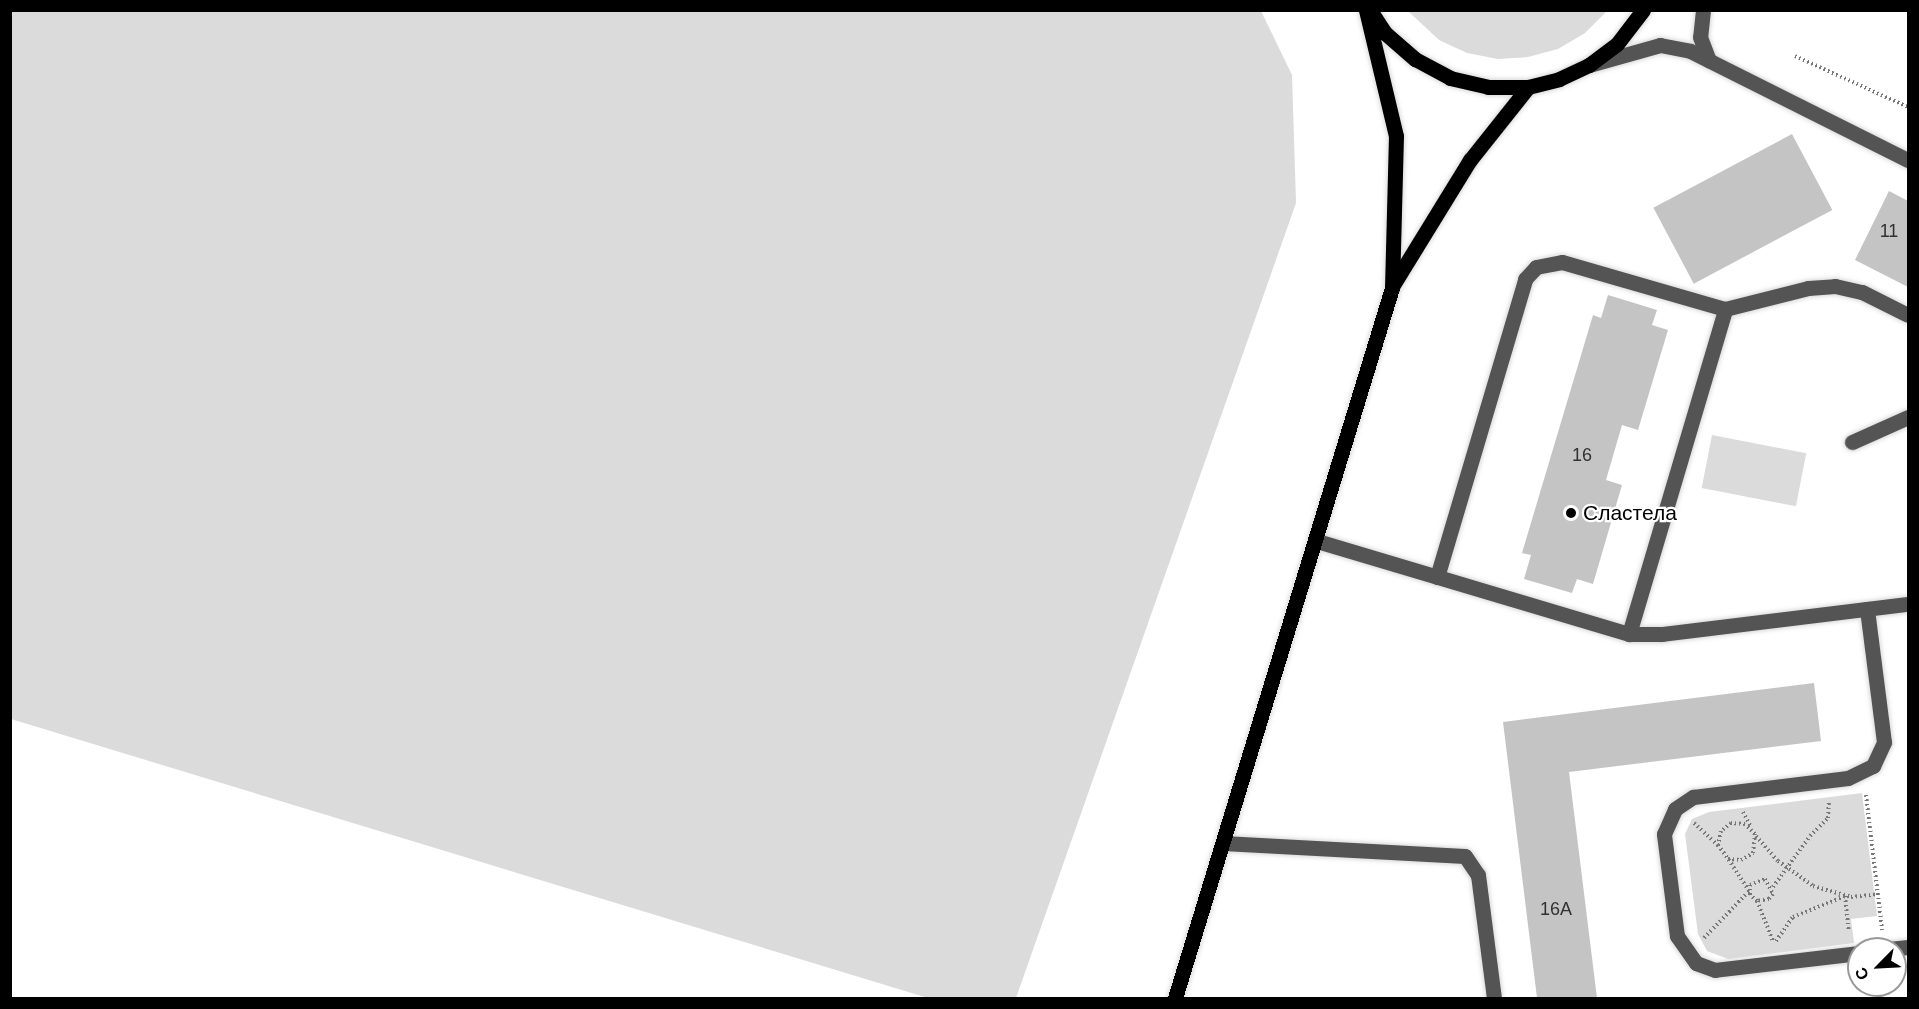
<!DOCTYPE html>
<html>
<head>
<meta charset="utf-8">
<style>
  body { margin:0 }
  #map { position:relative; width:1919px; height:1009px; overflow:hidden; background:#fff; font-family:Helvetica,sans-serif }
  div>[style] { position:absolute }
  .green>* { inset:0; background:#dbdbdb; transform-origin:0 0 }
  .building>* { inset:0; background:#c4c4c4; transform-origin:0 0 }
  .path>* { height:4px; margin-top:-2px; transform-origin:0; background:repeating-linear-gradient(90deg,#767676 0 1.5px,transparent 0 4.5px) }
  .roads { filter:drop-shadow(0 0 2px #dbdbdb) drop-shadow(0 0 2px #dbdbdb) }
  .minor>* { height:15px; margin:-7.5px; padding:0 7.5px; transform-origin:7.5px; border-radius:7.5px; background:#545454 }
  .major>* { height:15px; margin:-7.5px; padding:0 7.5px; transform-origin:7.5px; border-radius:7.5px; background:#000 }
  .dots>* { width:16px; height:16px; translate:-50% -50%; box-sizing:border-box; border:3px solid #fff; border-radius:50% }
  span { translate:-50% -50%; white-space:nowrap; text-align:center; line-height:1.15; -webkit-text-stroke:4.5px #fff; paint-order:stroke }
  .number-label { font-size:18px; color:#313131 }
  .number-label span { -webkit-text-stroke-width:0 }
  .poi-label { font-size:21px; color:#000 }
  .left { translate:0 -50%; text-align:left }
  .frame { position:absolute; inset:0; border:12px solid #000; pointer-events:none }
  .north { position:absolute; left:1847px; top:937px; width:60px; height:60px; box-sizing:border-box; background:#fff; border:2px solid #999; border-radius:50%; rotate:246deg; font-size:16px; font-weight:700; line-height:24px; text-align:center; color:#000 }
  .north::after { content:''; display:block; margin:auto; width:21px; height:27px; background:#000; clip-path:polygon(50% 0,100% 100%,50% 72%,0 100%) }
</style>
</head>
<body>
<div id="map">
  <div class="green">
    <div style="clip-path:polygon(10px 11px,1261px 11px,1292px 75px,1296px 203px,1016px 998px,928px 998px,11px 719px)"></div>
    <div style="clip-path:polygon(1408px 11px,1607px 11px,1585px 33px,1558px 49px,1528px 57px,1498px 59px,1467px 53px,1439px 40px)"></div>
    <div style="left:1712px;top:435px;width:96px;height:54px;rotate:11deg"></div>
    <div style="clip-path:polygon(1862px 793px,1877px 916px,1851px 919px,1854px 943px,1728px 959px,1707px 951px,1698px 934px,1685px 834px,1692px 819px,1709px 812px)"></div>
  </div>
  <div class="building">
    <div style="left:1792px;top:134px;width:86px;height:157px;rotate:62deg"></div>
    <div style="clip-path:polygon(1889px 191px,1908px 201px,1908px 287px,1855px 260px)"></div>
    <div style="clip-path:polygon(1608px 295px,1657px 310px,1652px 325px,1668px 330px,1638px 430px,1622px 425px,1606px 480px,1622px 485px,1593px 584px,1577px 579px,1572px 593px,1524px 579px,1531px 555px,1522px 553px,1593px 315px,1601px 318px)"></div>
    <div style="clip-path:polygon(1814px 683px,1821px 741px,1569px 772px,1597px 998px,1537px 998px,1503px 722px)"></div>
  </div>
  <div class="path">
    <div style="left:1795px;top:56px;width:124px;rotate:24.3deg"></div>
    <div style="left:1866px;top:795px;width:136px;rotate:83.2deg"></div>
    <div style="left:1743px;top:812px;width:17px;rotate:62deg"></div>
    <div style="left:1694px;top:823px;width:33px;rotate:43deg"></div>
    <div style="left:1756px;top:836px;width:33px;rotate:49deg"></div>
    <div style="left:1778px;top:861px;width:43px;rotate:35.5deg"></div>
    <div style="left:1813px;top:886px;width:40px;rotate:16deg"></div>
    <div style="left:1851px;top:897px;width:27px;rotate:-6deg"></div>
    <div style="left:1773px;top:887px;width:63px;rotate:-54deg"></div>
    <div style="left:1810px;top:836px;width:25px;rotate:-45deg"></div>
    <div style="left:1828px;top:818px;width:17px;rotate:-87deg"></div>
    <div style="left:1757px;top:901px;width:9px;rotate:-139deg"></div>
    <div style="left:1750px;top:895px;width:10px;rotate:-90deg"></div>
    <div style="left:1750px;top:885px;width:16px;rotate:-22deg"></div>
    <div style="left:1765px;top:879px;width:17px;rotate:62deg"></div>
    <div style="left:1773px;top:894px;width:6px;rotate:129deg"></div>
    <div style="left:1769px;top:899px;width:12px;rotate:171deg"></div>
    <div style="left:1757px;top:901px;width:43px;rotate:68.2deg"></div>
    <div style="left:1704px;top:938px;width:65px;rotate:-46.2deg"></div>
    <div style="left:1749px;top:891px;width:38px;rotate:-123deg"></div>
    <div style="left:1728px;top:859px;width:13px;rotate:4deg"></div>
    <div style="left:1741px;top:860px;width:14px;rotate:-30deg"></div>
    <div style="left:1753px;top:853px;width:19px;rotate:-84deg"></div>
    <div style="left:1755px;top:834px;width:14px;rotate:-135deg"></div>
    <div style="left:1745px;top:824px;width:14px;rotate:-176deg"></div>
    <div style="left:1731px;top:823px;width:13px;rotate:141deg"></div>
    <div style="left:1721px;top:831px;width:14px;rotate:102deg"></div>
    <div style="left:1718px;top:845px;width:17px;rotate:54deg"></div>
    <div style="left:1776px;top:941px;width:29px;rotate:-55deg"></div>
    <div style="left:1793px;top:917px;width:56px;rotate:-22deg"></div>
    <div style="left:1845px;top:896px;width:36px;rotate:84deg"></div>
  </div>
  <div class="roads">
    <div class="minor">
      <div style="left:1703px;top:10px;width:27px;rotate:96deg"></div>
      <div style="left:1700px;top:37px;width:25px;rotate:69deg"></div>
      <div style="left:1589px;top:65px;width:74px;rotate:-15.7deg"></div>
      <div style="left:1660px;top:45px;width:31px;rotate:11deg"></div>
      <div style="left:1690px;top:51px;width:244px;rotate:26.6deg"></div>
      <div style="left:1852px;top:442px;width:61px;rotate:-24.1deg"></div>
      <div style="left:1317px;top:541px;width:326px;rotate:16.6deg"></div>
      <div style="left:1629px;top:634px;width:33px"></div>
      <div style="left:1662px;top:634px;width:248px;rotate:-7deg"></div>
      <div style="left:1437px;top:577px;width:311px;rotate:-73.5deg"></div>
      <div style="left:1525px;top:279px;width:16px;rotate:-47deg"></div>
      <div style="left:1536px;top:267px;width:26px;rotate:-11deg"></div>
      <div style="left:1562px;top:262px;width:170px;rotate:16.1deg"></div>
      <div style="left:1725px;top:309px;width:86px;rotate:-14.2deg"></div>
      <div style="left:1808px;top:288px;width:27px;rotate:-4deg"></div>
      <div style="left:1835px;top:286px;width:28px;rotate:13deg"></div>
      <div style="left:1862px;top:292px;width:51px;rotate:26.6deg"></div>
      <div style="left:1629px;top:634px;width:339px;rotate:-73.5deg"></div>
      <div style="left:1223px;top:843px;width:242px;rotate:3.1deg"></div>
      <div style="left:1465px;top:856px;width:23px;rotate:56deg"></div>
      <div style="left:1478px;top:875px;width:124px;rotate:82.6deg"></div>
      <div style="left:1889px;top:949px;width:19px;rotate:-6deg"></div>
      <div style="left:1859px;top:953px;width:145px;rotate:173.3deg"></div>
      <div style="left:1715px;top:970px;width:20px;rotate:-160deg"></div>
      <div style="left:1696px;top:963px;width:33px;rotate:-125deg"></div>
      <div style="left:1677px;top:936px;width:103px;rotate:-97.3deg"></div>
      <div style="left:1664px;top:834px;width:27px;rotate:-66deg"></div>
      <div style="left:1675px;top:809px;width:22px;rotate:-34deg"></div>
      <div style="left:1693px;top:797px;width:156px;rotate:-7deg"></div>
      <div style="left:1848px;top:778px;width:28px;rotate:-26deg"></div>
      <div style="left:1873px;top:766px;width:26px;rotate:-65deg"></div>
      <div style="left:1884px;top:742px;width:134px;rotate:-97.3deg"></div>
    </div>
    <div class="major">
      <div style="left:1370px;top:10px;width:27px;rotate:57deg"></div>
      <div style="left:1385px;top:33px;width:40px;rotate:41deg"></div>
      <div style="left:1415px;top:59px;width:40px;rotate:28deg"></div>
      <div style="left:1450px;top:78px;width:39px;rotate:13deg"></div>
      <div style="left:1488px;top:87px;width:40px"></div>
      <div style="left:1528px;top:87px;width:32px;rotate:-14deg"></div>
      <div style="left:1559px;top:79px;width:33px;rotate:-25deg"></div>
      <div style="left:1589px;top:65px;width:35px;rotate:-37deg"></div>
      <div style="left:1617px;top:44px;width:43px;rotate:-52.6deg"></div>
      <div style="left:1393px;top:285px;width:147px;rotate:-58.4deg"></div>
      <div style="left:1470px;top:160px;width:93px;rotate:-51.5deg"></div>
      <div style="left:1175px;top:998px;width:742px;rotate:-73.01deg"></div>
      <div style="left:1392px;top:288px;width:152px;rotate:-88.5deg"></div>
      <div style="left:1396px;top:136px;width:130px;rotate:-103.4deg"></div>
    </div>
  </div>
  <div class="dots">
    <div style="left:1571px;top:513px;background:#000"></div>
  </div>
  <div class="number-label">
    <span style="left:1889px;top:231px">11</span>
    <span style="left:1582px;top:455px">16</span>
    <span style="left:1556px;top:909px">16А</span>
  </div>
  <div class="poi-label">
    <span class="left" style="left:1583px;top:513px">Сластела</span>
  </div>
  <div class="frame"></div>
  <div class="north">С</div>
</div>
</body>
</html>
